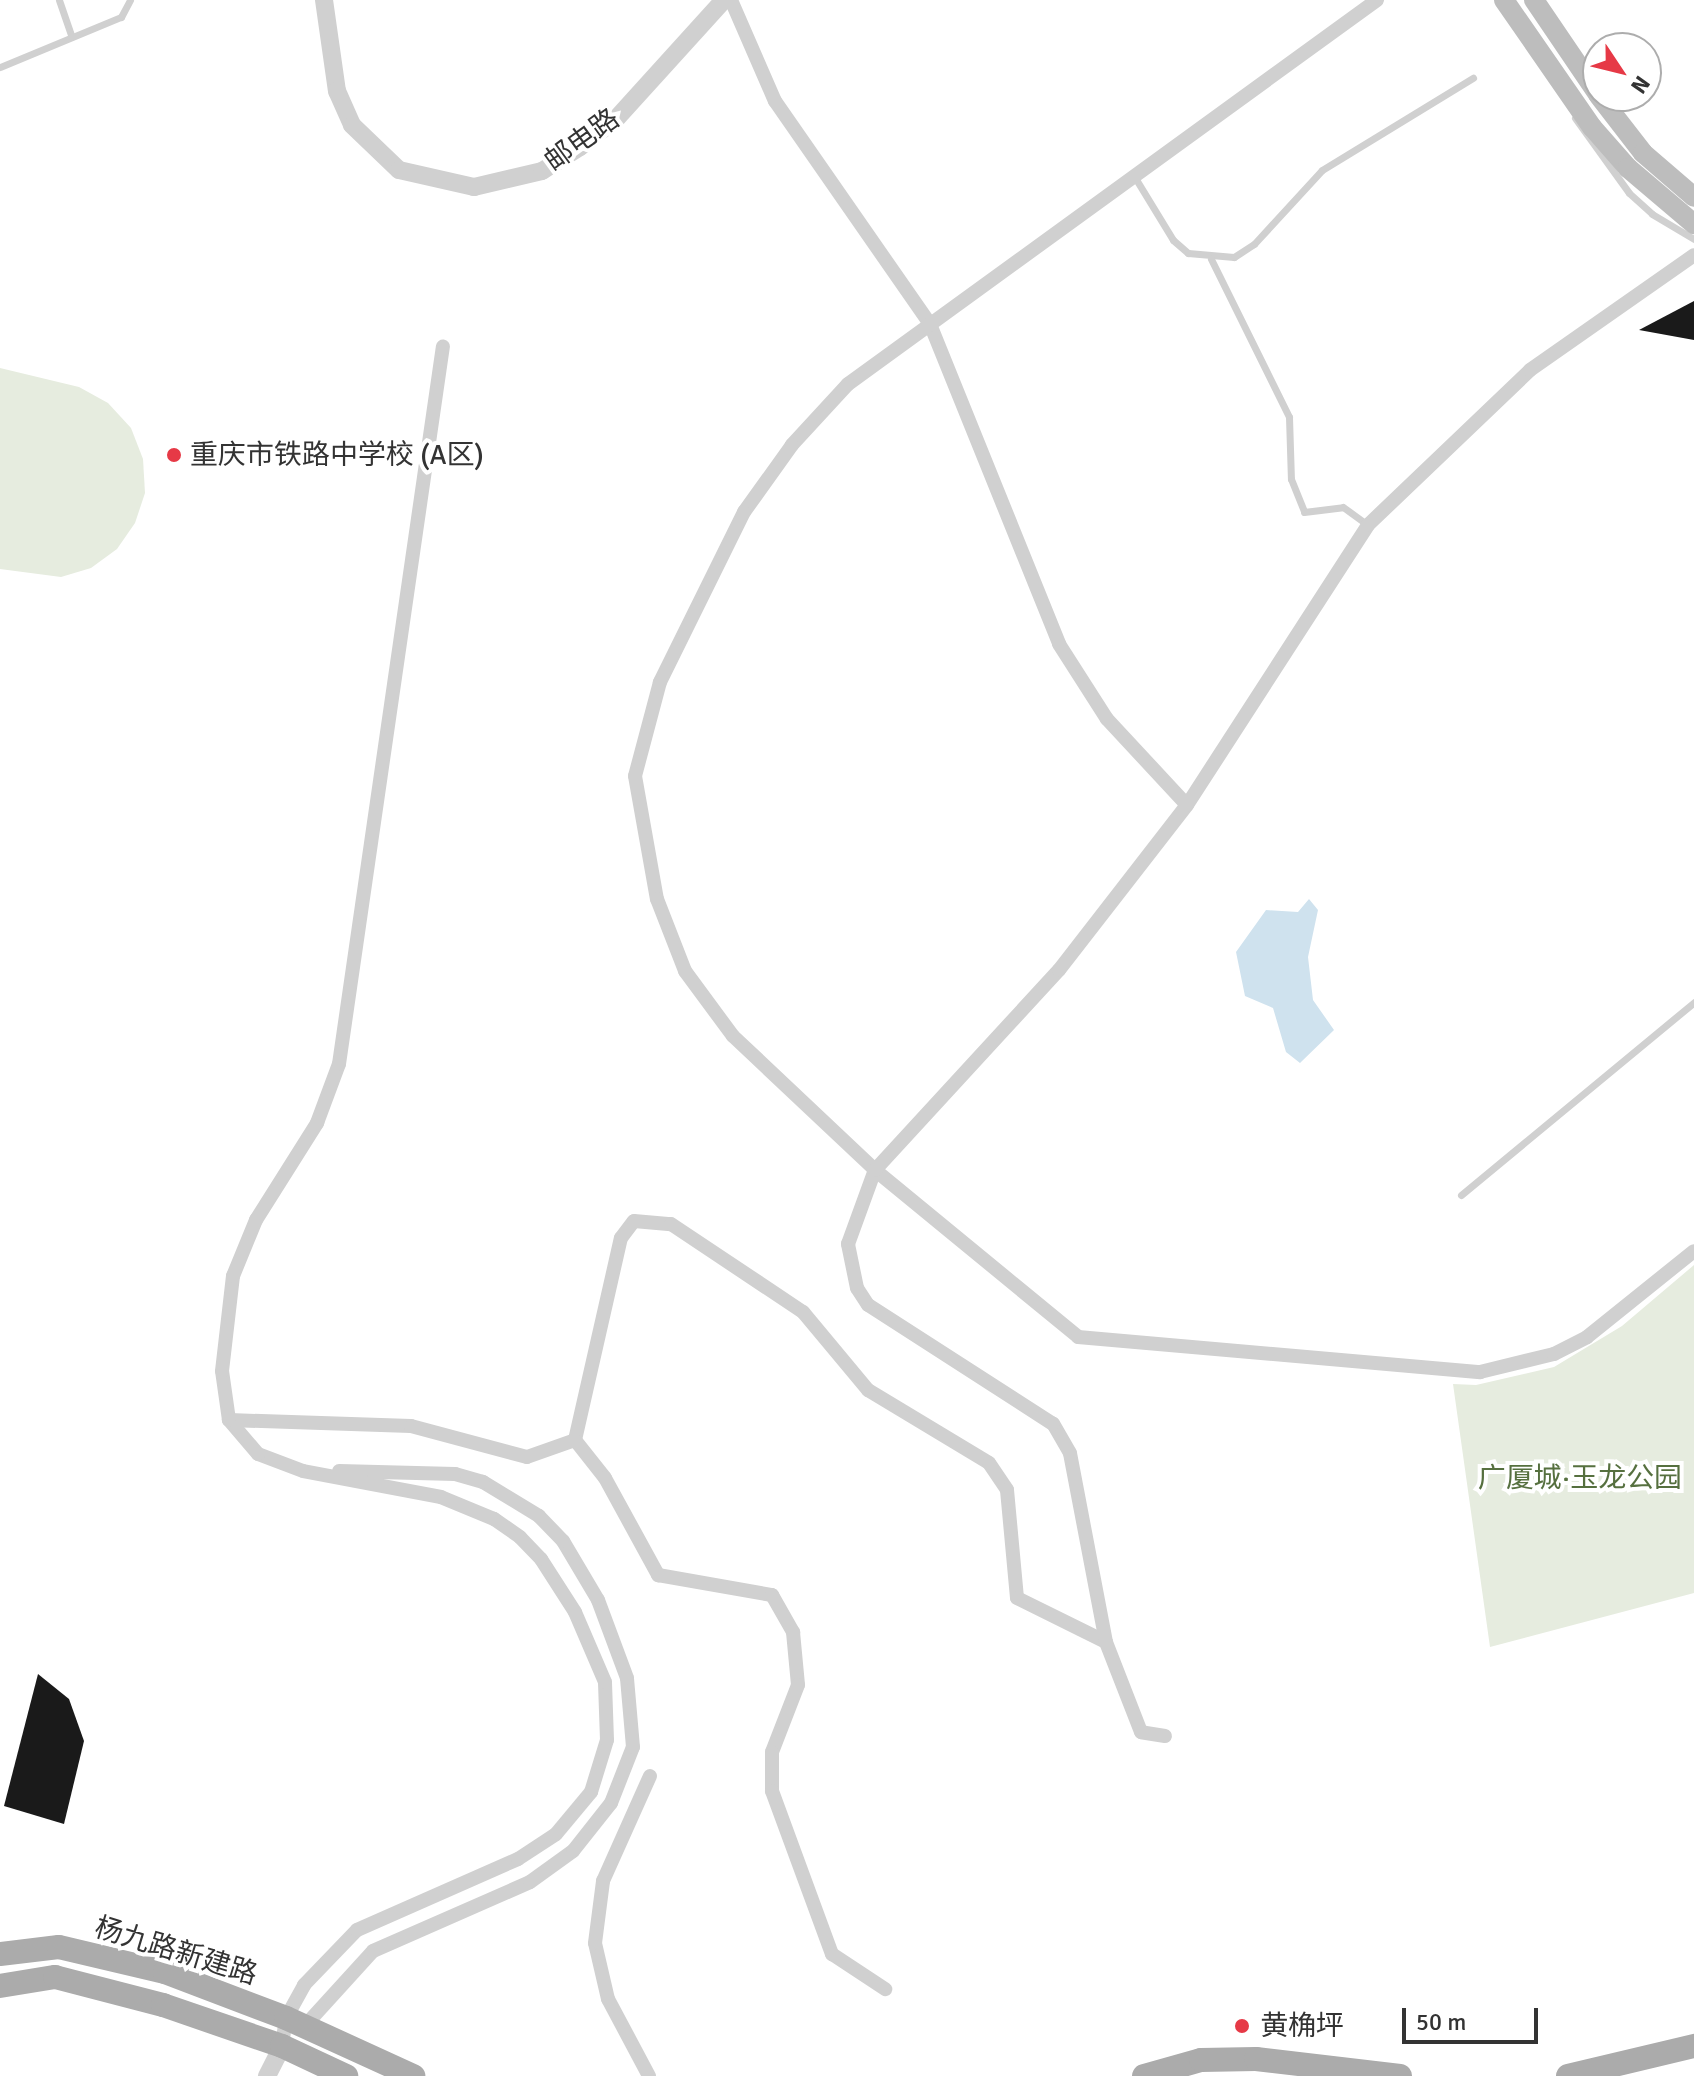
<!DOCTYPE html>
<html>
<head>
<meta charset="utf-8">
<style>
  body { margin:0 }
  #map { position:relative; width:1694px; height:2076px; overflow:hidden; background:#fff; font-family:Signika,"Noto Sans SC",sans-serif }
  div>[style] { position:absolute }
  .green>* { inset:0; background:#e6ecdf }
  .water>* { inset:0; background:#cfe2ee }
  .building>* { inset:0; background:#1a1a1a }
  .service>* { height:7px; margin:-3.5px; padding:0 3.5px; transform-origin:3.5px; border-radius:3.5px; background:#d0d0d0 }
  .minor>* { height:14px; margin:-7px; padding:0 7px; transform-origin:7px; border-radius:7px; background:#d0d0d0 }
  .tertiary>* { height:18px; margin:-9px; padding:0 9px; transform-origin:9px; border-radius:9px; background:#d0d0d0 }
  .secondary>* { height:20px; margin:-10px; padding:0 10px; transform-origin:10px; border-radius:10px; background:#bdbdbd }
  .primary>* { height:24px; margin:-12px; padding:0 12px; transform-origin:12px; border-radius:12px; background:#ababab }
  .dots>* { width:22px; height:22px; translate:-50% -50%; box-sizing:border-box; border:4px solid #fff; border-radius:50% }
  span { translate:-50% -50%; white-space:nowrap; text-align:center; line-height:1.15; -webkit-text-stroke:8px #fff; paint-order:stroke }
  .street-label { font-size:28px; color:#333 }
  .poi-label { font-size:28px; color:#333 }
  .left { translate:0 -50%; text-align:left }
  .park-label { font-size:28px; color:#56703f }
  .north { position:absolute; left:1582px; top:32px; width:80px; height:80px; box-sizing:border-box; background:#fff; border:2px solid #adadad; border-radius:50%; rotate:125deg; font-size:22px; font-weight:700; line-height:32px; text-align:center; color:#333 }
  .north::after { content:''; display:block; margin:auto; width:28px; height:36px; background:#e63946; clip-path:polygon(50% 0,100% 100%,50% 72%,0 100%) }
  .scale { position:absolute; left:1402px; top:2008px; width:136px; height:36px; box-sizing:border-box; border:4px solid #333; border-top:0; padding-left:10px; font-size:24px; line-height:28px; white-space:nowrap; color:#333; -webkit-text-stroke:6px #fff; paint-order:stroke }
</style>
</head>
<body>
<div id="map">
  <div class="green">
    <div style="clip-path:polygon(0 368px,79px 387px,108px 403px,131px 428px,143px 459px,145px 493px,135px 523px,117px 549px,91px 568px,61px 577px,0 569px)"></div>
    <div style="clip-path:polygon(1694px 1265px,1694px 1593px,1490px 1647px,1453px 1384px,1476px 1385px,1554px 1367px,1622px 1326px)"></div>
  </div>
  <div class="water">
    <div style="clip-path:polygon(1309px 899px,1318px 910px,1308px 957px,1313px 1000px,1334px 1030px,1300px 1063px,1286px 1052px,1273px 1008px,1245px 996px,1236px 952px,1266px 910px,1298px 912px)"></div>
  </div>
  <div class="building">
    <div style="clip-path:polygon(1694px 301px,1694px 340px,1639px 330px)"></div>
    <div style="clip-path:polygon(38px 1674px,69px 1699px,84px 1741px,64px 1824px,4px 1806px)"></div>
  </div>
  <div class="service">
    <div style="left:59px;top:0;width:39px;rotate:71deg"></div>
    <div style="left:0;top:67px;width:131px;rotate:-22.5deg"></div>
    <div style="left:121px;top:17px;width:19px;rotate:-62deg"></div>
    <div style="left:1575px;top:118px;width:92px;rotate:54.2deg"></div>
    <div style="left:1629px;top:193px;width:31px;rotate:42deg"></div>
    <div style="left:1652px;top:214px;width:49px;rotate:30.8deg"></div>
    <div style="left:1134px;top:176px;width:75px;rotate:58.6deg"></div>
    <div style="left:1173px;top:240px;width:20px;rotate:41deg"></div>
    <div style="left:1188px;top:253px;width:46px;rotate:5deg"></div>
    <div style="left:1234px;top:257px;width:24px;rotate:-33deg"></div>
    <div style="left:1254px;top:244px;width:100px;rotate:-47.4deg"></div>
    <div style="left:1322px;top:170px;width:177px;rotate:-31.4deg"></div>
    <div style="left:1211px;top:259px;width:176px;rotate:63.7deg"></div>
    <div style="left:1289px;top:417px;width:62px;rotate:88.2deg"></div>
    <div style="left:1291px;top:479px;width:35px;rotate:68deg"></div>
    <div style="left:1304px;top:512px;width:39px;rotate:-7deg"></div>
    <div style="left:1343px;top:507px;width:31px;rotate:36deg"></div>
    <div style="left:1461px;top:1195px;width:303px;rotate:-39.6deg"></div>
  </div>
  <div class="minor">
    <div style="left:731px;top:0;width:110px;rotate:66.5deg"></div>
    <div style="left:775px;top:101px;width:272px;rotate:55.2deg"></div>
    <div style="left:930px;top:324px;width:345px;rotate:68deg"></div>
    <div style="left:1059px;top:644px;width:89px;rotate:57.4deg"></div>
    <div style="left:1107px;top:719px;width:117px;rotate:47.1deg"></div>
    <div style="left:1377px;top:0;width:654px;rotate:144.02deg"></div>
    <div style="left:848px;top:384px;width:83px;rotate:132.6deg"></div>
    <div style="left:792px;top:445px;width:82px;rotate:125.6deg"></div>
    <div style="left:744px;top:512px;width:190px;rotate:116.3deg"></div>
    <div style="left:660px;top:682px;width:97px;rotate:104.9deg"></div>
    <div style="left:635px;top:776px;width:125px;rotate:79.9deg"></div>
    <div style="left:657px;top:899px;width:77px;rotate:68.7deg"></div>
    <div style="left:685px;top:971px;width:81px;rotate:53.6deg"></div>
    <div style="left:733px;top:1036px;width:195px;rotate:43.3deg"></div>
    <div style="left:875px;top:1170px;width:263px;rotate:39.4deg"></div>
    <div style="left:1078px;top:1337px;width:404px;rotate:5deg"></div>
    <div style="left:1480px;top:1372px;width:76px;rotate:-13.7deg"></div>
    <div style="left:1554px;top:1354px;width:37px;rotate:-27deg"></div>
    <div style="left:1587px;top:1337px;width:137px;rotate:-38.8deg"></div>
    <div style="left:229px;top:1420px;width:182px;rotate:1.9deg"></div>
    <div style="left:411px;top:1426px;width:120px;rotate:15deg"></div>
    <div style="left:527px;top:1457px;width:51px;rotate:-19.5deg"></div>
    <div style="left:575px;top:1440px;width:207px;rotate:-77.2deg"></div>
    <div style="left:621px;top:1238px;width:21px;rotate:-53deg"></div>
    <div style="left:634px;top:1221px;width:37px;rotate:5deg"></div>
    <div style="left:671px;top:1224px;width:159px;rotate:33.7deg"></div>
    <div style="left:803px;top:1312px;width:102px;rotate:50.2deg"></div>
    <div style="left:868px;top:1390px;width:141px;rotate:31.1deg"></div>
    <div style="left:989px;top:1463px;width:32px;rotate:56deg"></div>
    <div style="left:1007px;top:1490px;width:108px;rotate:84.7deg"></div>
    <div style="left:1017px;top:1598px;width:99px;rotate:26.3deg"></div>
    <div style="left:575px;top:1440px;width:48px;rotate:51.7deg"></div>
    <div style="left:605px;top:1478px;width:111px;rotate:61.3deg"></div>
    <div style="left:658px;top:1575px;width:116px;rotate:10deg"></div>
    <div style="left:772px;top:1595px;width:43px;rotate:60.4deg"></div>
    <div style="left:793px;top:1632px;width:53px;rotate:84.6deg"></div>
    <div style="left:798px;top:1685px;width:72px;rotate:111.2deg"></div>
    <div style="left:772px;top:1752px;width:39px;rotate:90deg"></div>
    <div style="left:772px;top:1791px;width:174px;rotate:69.8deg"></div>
    <div style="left:832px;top:1954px;width:64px;rotate:33.4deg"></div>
    <div style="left:1165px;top:1736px;width:24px;rotate:-171deg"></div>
    <div style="left:1141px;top:1732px;width:97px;rotate:-111.3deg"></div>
    <div style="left:1106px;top:1642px;width:192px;rotate:-100.8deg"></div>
    <div style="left:1070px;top:1453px;width:34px;rotate:-120deg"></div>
    <div style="left:1053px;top:1424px;width:220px;rotate:-147.2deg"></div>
    <div style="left:868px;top:1305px;width:20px;rotate:-123deg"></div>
    <div style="left:857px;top:1288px;width:45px;rotate:-101.6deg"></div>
    <div style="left:848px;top:1244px;width:79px;rotate:-70deg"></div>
    <div style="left:875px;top:1170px;width:272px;rotate:-47.4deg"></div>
    <div style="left:1059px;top:970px;width:209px;rotate:-52.2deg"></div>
    <div style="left:1187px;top:805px;width:333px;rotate:-57.1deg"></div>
    <div style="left:1368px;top:525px;width:224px;rotate:-43.7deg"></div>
    <div style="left:1530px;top:370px;width:200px;rotate:-35deg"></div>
    <div style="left:302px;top:2029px;width:105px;rotate:-47.7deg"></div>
    <div style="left:373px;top:1951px;width:171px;rotate:-23.7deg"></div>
    <div style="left:530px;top:1882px;width:53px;rotate:-35.8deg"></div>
    <div style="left:573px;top:1851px;width:61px;rotate:-51.6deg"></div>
    <div style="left:611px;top:1803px;width:60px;rotate:-68.6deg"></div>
    <div style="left:633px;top:1747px;width:69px;rotate:-95deg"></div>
    <div style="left:627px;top:1678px;width:83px;rotate:-110.4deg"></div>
    <div style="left:598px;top:1600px;width:69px;rotate:-120.7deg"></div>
    <div style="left:563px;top:1541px;width:35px;rotate:-134deg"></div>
    <div style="left:539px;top:1516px;width:66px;rotate:-148.7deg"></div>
    <div style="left:483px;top:1482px;width:29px;rotate:-164deg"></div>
    <div style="left:455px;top:1474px;width:116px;rotate:-178.5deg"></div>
    <div style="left:282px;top:2046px;width:28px;rotate:-82deg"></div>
    <div style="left:286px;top:2018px;width:38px;rotate:-61deg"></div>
    <div style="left:304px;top:1985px;width:76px;rotate:-46.1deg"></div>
    <div style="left:357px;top:1930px;width:176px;rotate:-23.8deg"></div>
    <div style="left:518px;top:1859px;width:45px;rotate:-33.3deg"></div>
    <div style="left:556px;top:1834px;width:55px;rotate:-50.2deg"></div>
    <div style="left:591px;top:1792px;width:54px;rotate:-72.9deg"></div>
    <div style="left:607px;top:1740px;width:58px;rotate:-92deg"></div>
    <div style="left:605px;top:1682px;width:76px;rotate:-113.2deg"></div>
    <div style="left:575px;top:1612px;width:63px;rotate:-122.7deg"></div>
    <div style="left:541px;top:1559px;width:30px;rotate:-134deg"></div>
    <div style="left:520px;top:1537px;width:32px;rotate:-145deg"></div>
    <div style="left:494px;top:1519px;width:57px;rotate:-157.5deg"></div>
    <div style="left:441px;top:1497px;width:140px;rotate:-169.3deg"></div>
    <div style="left:303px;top:1471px;width:48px;rotate:-159.3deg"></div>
    <div style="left:258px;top:1454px;width:45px;rotate:-130.5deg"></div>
    <div style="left:229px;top:1420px;width:49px;rotate:-98.1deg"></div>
    <div style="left:222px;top:1371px;width:96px;rotate:-83.4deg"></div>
    <div style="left:233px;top:1276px;width:61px;rotate:-67.7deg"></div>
    <div style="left:256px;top:1220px;width:115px;rotate:-57.8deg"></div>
    <div style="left:317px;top:1123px;width:63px;rotate:-69.6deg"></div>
    <div style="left:339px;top:1064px;width:725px;rotate:-81.76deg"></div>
    <div style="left:649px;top:2076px;width:87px;rotate:-118deg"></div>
    <div style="left:608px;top:1999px;width:57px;rotate:-103.1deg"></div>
    <div style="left:595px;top:1943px;width:63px;rotate:-82.6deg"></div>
    <div style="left:603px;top:1881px;width:115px;rotate:-65.9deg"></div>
  </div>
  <div class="tertiary">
    <div style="left:324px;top:0;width:92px;rotate:81.9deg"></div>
    <div style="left:337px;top:91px;width:37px;rotate:66deg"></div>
    <div style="left:352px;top:125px;width:65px;rotate:43.8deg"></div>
    <div style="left:399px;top:170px;width:77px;rotate:12.8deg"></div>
    <div style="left:474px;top:187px;width:70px;rotate:-13.2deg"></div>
    <div style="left:542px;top:171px;width:45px;rotate:-32.3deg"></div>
    <div style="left:580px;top:147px;width:46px;rotate:-37.9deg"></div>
    <div style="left:616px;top:119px;width:161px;rotate:-47.8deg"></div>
    <div style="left:267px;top:2076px;width:34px;rotate:-63deg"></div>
  </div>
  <div class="secondary">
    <div style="left:1504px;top:0;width:155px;rotate:55.3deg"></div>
    <div style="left:1592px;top:127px;width:55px;rotate:48.7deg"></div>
    <div style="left:1628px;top:168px;width:87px;rotate:40.3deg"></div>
    <div style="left:1534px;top:0;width:114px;rotate:55.8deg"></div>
    <div style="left:1599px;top:96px;width:72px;rotate:52.3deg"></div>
    <div style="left:1643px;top:153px;width:67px;rotate:40.8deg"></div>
  </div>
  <div class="primary">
    <div style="left:0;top:1954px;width:59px;rotate:-6.8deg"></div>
    <div style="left:59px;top:1947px;width:109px;rotate:13.3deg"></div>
    <div style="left:165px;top:1972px;width:129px;rotate:20.8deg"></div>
    <div style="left:286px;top:2018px;width:140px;rotate:24.5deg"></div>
    <div style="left:0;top:1986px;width:56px;rotate:-9.3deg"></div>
    <div style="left:55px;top:1977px;width:112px;rotate:14.5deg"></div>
    <div style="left:163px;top:2005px;width:126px;rotate:19deg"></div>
    <div style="left:282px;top:2046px;width:71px;rotate:25.1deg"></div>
    <div style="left:1144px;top:2076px;width:59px;rotate:-15.7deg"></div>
    <div style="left:1201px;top:2060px;width:55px;rotate:-1deg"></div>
    <div style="left:1256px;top:2059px;width:145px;rotate:6.7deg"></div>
    <div style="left:1568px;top:2076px;width:130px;rotate:-13.4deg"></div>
  </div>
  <div class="dots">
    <div style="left:174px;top:455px;background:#e63946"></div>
    <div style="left:1242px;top:2026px;background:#e63946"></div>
  </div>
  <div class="street-label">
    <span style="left:582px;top:140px;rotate:-36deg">邮电路</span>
    <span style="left:176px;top:1951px;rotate:17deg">杨九路新建路</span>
  </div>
  <div class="poi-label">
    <span class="left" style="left:190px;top:455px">重庆市铁路中学校 (A区)</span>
    <span class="left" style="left:1260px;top:2026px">黄桷坪</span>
  </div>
  <div class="park-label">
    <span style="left:1580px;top:1478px">广厦城·玉龙公园</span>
  </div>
  <div class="north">N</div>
  <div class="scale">50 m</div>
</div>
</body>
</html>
